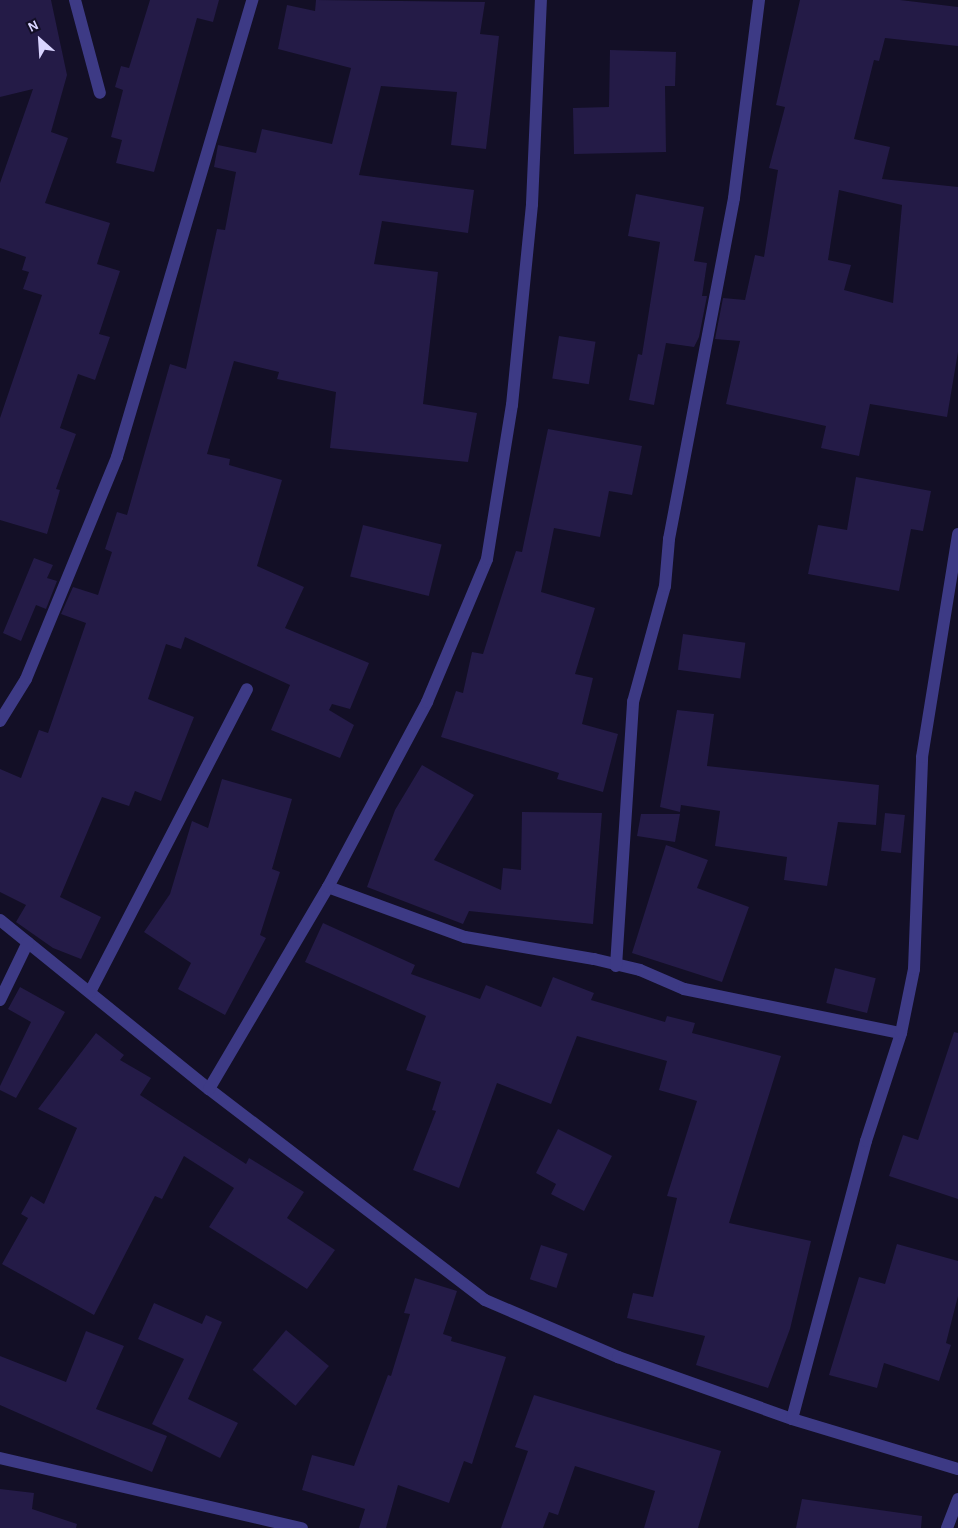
<!DOCTYPE html>
<html>
<head>
<meta charset="utf-8">
<style>
  body { margin:0 }
  #map { position:relative; width:958px; height:1528px; overflow:hidden; background:#130f26; font-family:"Alegreya Sans",sans-serif }
  div>[style] { position:absolute }
  .building>* { inset:0; background:#241b47; transform-origin:0 0 }
  .minor>* { height:12px; margin:-6px; padding:0 6px; transform-origin:6px; border-radius:6px; background:#3d3a85 }
  span { translate:-50% -50%; white-space:nowrap; text-align:center; line-height:1.15; -webkit-text-stroke:4px #130f26; paint-order:stroke }
  .north { position:absolute; left:15px; top:15px; width:50px; height:50px; -webkit-text-stroke:4px #130f26; paint-order:stroke; rotate:334deg; font-size:14px; font-weight:700; line-height:20px; text-align:center; color:#d9d4ff }
  .north::after { content:''; display:block; margin:auto; width:18px; height:22px; background:#d9d4ff; clip-path:polygon(50% 0,100% 100%,50% 72%,0 100%) }
</style>
</head>
<body>
<div id="map">
  <div class="building">
    <div style="clip-path:polygon(0 0,51px 0,67px 75px,51px 132px,68px 138px,45px 203px,110px 223px,97px 264px,120px 271px,99px 334px,110px 337px,95px 380px,78px 374px,60px 428px,76px 434px,56px 489px,60px 490px,47px 534px,0 520px,0 418px,42px 295px,23px 289px,29px 272px,22px 270px,26px 257px,0 248px,0 183px,33px 89px,0 97px)"></div>
    <div style="clip-path:polygon(150px 0,219px 0,213px 22px,197px 18px,154px 172px,116px 163px,122px 140px,111px 137px,123px 90px,115px 87px,121px 66px,129px 68px)"></div>
    <div style="clip-path:polygon(316px 0,485px 2px,480px 34px,499px 36px,486px 149px,451px 145px,457px 92px,381px 86px,359px 175px,474px 190px,468px 233px,382px 221px,374px 264px,438px 272px,423px 404px,477px 413px,468px 462px,330px 448px,336px 392px,277px 379px,279px 372px,234px 361px,207px 454px,230px 459px,229px 465px,282px 480px,257px 566px,304px 587px,285px 628px,369px 663px,350px 709px,332px 704px,329px 710px,354px 725px,340px 758px,271px 730px,290px 685px,185px 637px,181px 649px,166px 644px,148px 699px,194px 717px,161px 801px,135px 791px,129px 806px,102px 797px,60px 897px,101px 917px,81px 959px,53px 948px,16px 922px,26px 905px,0 892px,0 769px,21px 778px,39px 730px,48px 733px,86px 623px,61px 614px,73px 587px,98px 595px,112px 552px,105px 549px,117px 512px,127px 515px,170px 364px,186px 369px,217px 229px,225px 230px,236px 172px,214px 167px,218px 145px,256px 153px,262px 129px,332px 144px,351px 68px,278px 49px,287px 5px,315px 11px)"></div>
    <div style="clip-path:polygon(evenodd,800px 0,900px 0,958px 7px,958px 46px,885px 38px,879px 61px,874px 60px,854px 139px,890px 147px,882px 179px,958px 187px,958px 352px,947px 417px,870px 404px,859px 456px,821px 448px,826px 426px,726px 404px,740px 341px,715px 339px,723px 298px,745px 300px,755px 255px,764px 257px,778px 170px,769px 168px,785px 107px,776px 105px,800px 0,839px 190px,902px 205px,893px 303px,844px 290px,851px 265px,828px 260px,839px 190px)"></div>
    <div style="clip-path:polygon(610px 50px,676px 52px,675px 86px,665px 86px,666px 152px,574px 154px,573px 108px,609px 107px)"></div>
    <div style="clip-path:polygon(636px 194px,704px 207px,694px 261px,707px 263px,702px 296px,707px 296px,699px 337px,694px 347px,666px 343px,654px 405px,629px 400px,638px 354px,642px 355px,660px 242px,628px 236px)"></div>
    <div style="left:559px;top:336px;width:37px;height:43px;rotate:9deg"></div>
    <div style="clip-path:polygon(548px 429px,642px 446px,632px 495px,609px 491px,600px 537px,554px 528px,541px 592px,595px 608px,575px 674px,593px 678px,582px 724px,618px 734px,603px 792px,557px 779px,559px 773px,441px 737px,456px 691px,463px 693px,472px 652px,483px 654px,516px 551px,522px 552px)"></div>
    <div style="clip-path:polygon(856px 477px,931px 491px,923px 531px,911px 529px,899px 591px,808px 574px,818px 525px,847px 530px)"></div>
    <div style="left:363px;top:525px;width:81px;height:53px;rotate:14deg"></div>
    <div style="clip-path:polygon(34px 558px,53px 565px,47px 578px,57px 581px,46px 609px,36px 605px,21px 641px,3px 633px)"></div>
    <div style="left:683px;top:634px;width:63px;height:36px;rotate:8deg"></div>
    <div style="clip-path:polygon(677px 710px,714px 714px,707px 766px,879px 785px,876px 825px,838px 822px,827px 886px,784px 880px,787px 857px,715px 846px,720px 811px,681px 805px,680px 812px,660px 807px)"></div>
    <div style="clip-path:polygon(422px 765px,474px 795px,434px 860px,501px 890px,503px 868px,521px 870px,522px 812px,602px 813px,593px 924px,469px 911px,463px 924px,367px 887px,395px 810px)"></div>
    <div style="clip-path:polygon(222px 779px,292px 799px,272px 869px,280px 872px,260px 935px,266px 938px,225px 1015px,178px 989px,191px 963px,144px 932px,170px 894px,192px 821px,208px 828px)"></div>
    <div style="left:885px;top:813px;width:20px;height:38px;rotate:6deg"></div>
    <div style="clip-path:polygon(641px 814px,680px 814px,675px 842px,637px 836px)"></div>
    <div style="clip-path:polygon(666px 845px,708px 860px,697px 888px,749px 907px,722px 982px,632px 953px)"></div>
    <div style="clip-path:polygon(323px 923px,415px 965px,411px 974px,480px 999px,486px 985px,541px 1007px,553px 977px,594px 993px,591px 1000px,665px 1022px,667px 1016px,695px 1023px,692px 1033px,781px 1056px,729px 1223px,811px 1241px,790px 1329px,768px 1388px,696px 1365px,705px 1336px,627px 1318px,633px 1293px,653px 1297px,677px 1198px,667px 1196px,697px 1101px,659px 1090px,667px 1061px,577px 1036px,551px 1104px,497px 1083px,459px 1188px,413px 1170px,436px 1111px,432px 1110px,441px 1082px,406px 1070px,426px 1016px,305px 962px)"></div>
    <div style="left:835px;top:968px;width:42px;height:36px;rotate:14deg"></div>
    <div style="clip-path:polygon(20px 987px,65px 1012px,16px 1098px,0 1090px,0 1086px,31px 1022px,8px 1009px)"></div>
    <div style="clip-path:polygon(954px 1032px,958px 1033px,958px 1199px,889px 1176px,903px 1135px,918px 1140px)"></div>
    <div style="clip-path:polygon(96px 1033px,124px 1055px,120px 1060px,151px 1078px,140px 1095px,246px 1164px,249px 1158px,304px 1192px,287px 1218px,335px 1250px,307px 1289px,209px 1227px,234px 1188px,184px 1156px,162px 1199px,155px 1196px,94px 1315px,2px 1264px,28px 1218px,21px 1214px,31px 1196px,44px 1204px,77px 1128px,38px 1109px)"></div>
    <div style="clip-path:polygon(558px 1129px,612px 1156px,584px 1211px,551px 1194px,556px 1184px,536px 1173px)"></div>
    <div style="clip-path:polygon(897px 1244px,958px 1261px,958px 1296px,946px 1343px,951px 1345px,939px 1381px,884px 1363px,877px 1388px,829px 1375px,859px 1277px,885px 1284px)"></div>
    <div style="left:541px;top:1245px;width:28px;height:36px;rotate:18deg"></div>
    <div style="clip-path:polygon(415px 1278px,457px 1291px,443px 1334px,452px 1337px,451px 1341px,506px 1357px,472px 1464px,464px 1461px,449px 1503px,398px 1485px,386px 1528px,359px 1528px,365px 1509px,302px 1490px,312px 1455px,354px 1466px,388px 1375px,391px 1376px,410px 1314px,404px 1313px)"></div>
    <div style="clip-path:polygon(154px 1303px,202px 1324px,206px 1315px,222px 1322px,188px 1399px,238px 1423px,220px 1458px,152px 1424px,184px 1359px,138px 1339px)"></div>
    <div style="left:286px;top:1330px;width:56px;height:52px;rotate:40deg"></div>
    <div style="clip-path:polygon(86px 1331px,124px 1346px,96px 1409px,167px 1436px,152px 1472px,0 1405px,0 1356px,66px 1382px)"></div>
    <div style="clip-path:polygon(534px 1395px,721px 1451px,698px 1528px,644px 1528px,655px 1491px,575px 1466px,558px 1515px,549px 1512px,543px 1528px,501px 1528px,528px 1451px,515px 1447px)"></div>
    <div style="clip-path:polygon(0 1489px,34px 1493px,32px 1509px,77px 1524px,76px 1528px,0 1528px)"></div>
    <div style="clip-path:polygon(802px 1499px,922px 1516px,921px 1528px,796px 1528px)"></div>
  </div>
  <div class="minor">
    <div style="left:75px;top:0;width:96px;rotate:75deg"></div>
    <div style="left:0;top:721px;width:49px;rotate:-58.2deg"></div>
    <div style="left:26px;top:679px;width:240px;rotate:-67.7deg"></div>
    <div style="left:117px;top:457px;width:477px;rotate:-73.5deg"></div>
    <div style="left:328px;top:887px;width:146px;rotate:20.1deg"></div>
    <div style="left:465px;top:937px;width:131px;rotate:9.7deg"></div>
    <div style="left:594px;top:959px;width:47px;rotate:13.4deg"></div>
    <div style="left:640px;top:970px;width:48px;rotate:23.4deg"></div>
    <div style="left:684px;top:989px;width:221px;rotate:11.5deg"></div>
    <div style="left:0;top:920px;width:269px;rotate:39deg"></div>
    <div style="left:209px;top:1089px;width:347px;rotate:37.4deg"></div>
    <div style="left:485px;top:1300px;width:145px;rotate:23.2deg"></div>
    <div style="left:618px;top:1357px;width:185px;rotate:19.6deg"></div>
    <div style="left:792px;top:1419px;width:173px;rotate:16.8deg"></div>
    <div style="left:616px;top:966px;width:265px;rotate:-86.3deg"></div>
    <div style="left:633px;top:702px;width:120px;rotate:-74.6deg"></div>
    <div style="left:665px;top:586px;width:47px;rotate:-85.1deg"></div>
    <div style="left:669px;top:539px;width:347px;rotate:-79.2deg"></div>
    <div style="left:734px;top:198px;width:200px;rotate:-82.8deg"></div>
    <div style="left:90px;top:992px;width:341px;rotate:-62.6deg"></div>
    <div style="left:0;top:1000px;width:64px;rotate:-64.2deg"></div>
    <div style="left:209px;top:1089px;width:234px;rotate:-59.5deg"></div>
    <div style="left:328px;top:887px;width:210px;rotate:-61.8deg"></div>
    <div style="left:427px;top:702px;width:155px;rotate:-67.2deg"></div>
    <div style="left:487px;top:559px;width:156px;rotate:-80.8deg"></div>
    <div style="left:512px;top:405px;width:202px;rotate:-84.3deg"></div>
    <div style="left:532px;top:204px;width:204px;rotate:-87.5deg"></div>
    <div style="left:792px;top:1419px;width:288px;rotate:-75.1deg"></div>
    <div style="left:866px;top:1141px;width:114px;rotate:-72deg"></div>
    <div style="left:901px;top:1033px;width:65px;rotate:-78.5deg"></div>
    <div style="left:914px;top:969px;width:212px;rotate:-87.8deg"></div>
    <div style="left:922px;top:757px;width:226px;rotate:-80.8deg"></div>
    <div style="left:0;top:1458px;width:310px;rotate:13.1deg"></div>
    <div style="left:947px;top:1528px;width:31px;rotate:-69deg"></div>
  </div>
  <div class="north">N</div>
</div>
</body>
</html>
